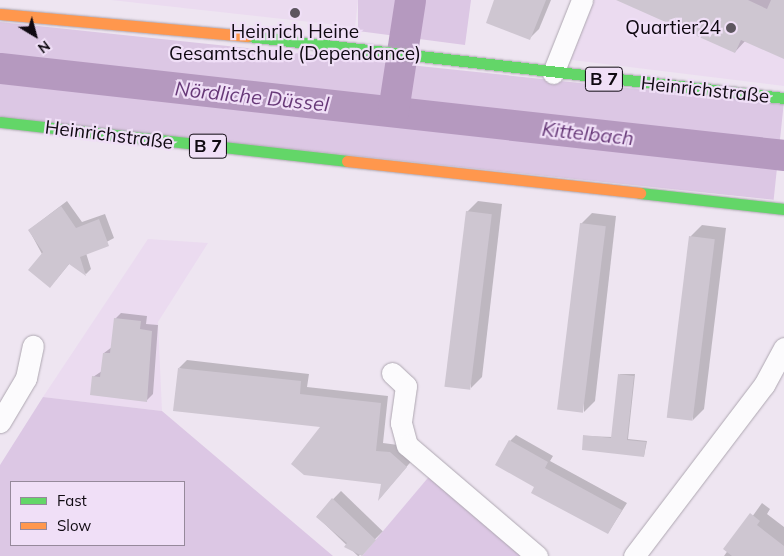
<!DOCTYPE html>
<html>
<head>
<meta charset="utf-8">
<style>
  body { margin:0 }
  #map { position:relative; width:784px; height:556px; overflow:hidden; background:#eee5f1; font-family:Mulish,sans-serif }
  div>[style] { position:absolute }
  .built>* { inset:0; background:#ebdbf0 }
  .green>* { inset:0; background:#dcc7e4; transform-origin:0 0 }
  .shadow>* { inset:0; background:#0003; transform-origin:0 0 }
  .river>* { height:31px; margin:-15.5px; padding:0 15.5px; transform-origin:15.5px; border-radius:15.5px; background:#b599bf }
  .building>* { inset:0; background:#cec6d1; transform-origin:0 0 }
  .roads { filter:drop-shadow(0 0 1px #aea7b1) drop-shadow(0 0 1px #aea7b1) }
  .street>* { height:21px; margin:-10.5px; padding:0 10.5px; transform-origin:10.5px; border-radius:10.5px; background:#fcfbfd }
  .fast>* { height:11px; margin:-5.5px; padding:0 5.5px; transform-origin:5.5px; border-radius:5.5px; background:#63d668 }
  .slow>* { height:11px; margin:-5.5px; padding:0 5.5px; transform-origin:5.5px; border-radius:5.5px; background:#ff974d }
  .dots>* { width:14px; height:14px; translate:-50% -50%; box-sizing:border-box; border:2px solid #f0dff7; border-radius:50% }
  span { translate:-50% -50%; white-space:nowrap; text-align:center; line-height:1.15; -webkit-text-stroke:4.5px #f0dff7; paint-order:stroke }
  .shield-label span { padding:1px 4px; background:#f0dff7; border:1px solid; border-radius:4px; -webkit-text-stroke-width:0 }
  .shield-label { font-size:18px; color:#0f0911; font-weight:700 }
  .poi-label { font-size:19px; color:#0f0911 }
  .right { translate:-100% -50%; text-align:right }
  .street-label { font-size:19px; color:#0f0911 }
  .water-label { font-size:20px; color:#673978; font-style:italic }
  .legend { position:absolute; left:10px; top:481px; width:175px; height:65px; box-sizing:border-box; background:#f0dff7; border:1px solid #96899b; margin:0; padding:6px 9px; list-style:none; font-size:15px; color:#0f0911 }
  .legend li { display:flex; align-items:center; gap:10px; height:25px }
  .legend b { width:25px; border:1px solid #96899b }
  .north { position:absolute; left:10px; top:10px; width:50px; height:50px; -webkit-text-stroke:4px #f0dff7; paint-order:stroke; rotate:143deg; font-size:14px; font-weight:700; line-height:20px; text-align:center; color:#0f0911 }
  .north::after { content:''; display:block; margin:auto; width:18px; height:22px; background:#0f0911; clip-path:polygon(50% 0,100% 100%,50% 72%,0 100%) }
</style>
</head>
<body>
<div id="map">
  <div class="built">
    <div style="clip-path:polygon(111px 0,358px 0,355px 27px)"></div>
    <div style="clip-path:polygon(582px 0,784px 0,784px 86px,572px 60px,562px 49px)"></div>
    <div style="clip-path:polygon(148px 239px,208px 243px,158px 322px,162px 411px,43px 397px)"></div>
  </div>
  <div class="green">
    <div style="clip-path:polygon(358px 0,471px 0,465px 45px,358px 31px)"></div>
    <div style="left:0;top:22px;width:788px;height:96px;rotate:6deg"></div>
    <div style="clip-path:polygon(evenodd,43px 397px,162px 411px,333px 556px,0 556px,0 465px,43px 397px,11px 482px,184px 482px,184px 545px,11px 545px,11px 482px)"></div>
    <div style="clip-path:polygon(432px 473px,528px 556px,362px 556px)"></div>
  </div>
  <div class="shadow">
    <div style="clip-path:polygon(497px 0,551px 0,539px 29px,530px 38px)"></div>
    <div style="clip-path:polygon(619px 0,784px 0,784px 55px,746px 40px,735px 52px)"></div>
    <div style="clip-path:polygon(67px 201px,82px 222px,105px 214px,114px 238px,86px 253px,91px 269px,86px 274px,70px 263px,56px 280px,29px 230px)"></div>
    <div style="clip-path:polygon(478px 201px,502px 204px,482px 377px,471px 388px,467px 212px)"></div>
    <div style="clip-path:polygon(592px 213px,616px 216px,595px 401px,584px 412px,581px 224px)"></div>
    <div style="clip-path:polygon(702px 225px,726px 228px,704px 409px,693px 420px,691px 236px)"></div>
    <div style="clip-path:polygon(121px 313px,147px 316px,146px 324px,158px 325px,153px 394px,147px 400px,93px 377px,102px 371px,104px 353px,112px 347px,115px 319px)"></div>
    <div style="clip-path:polygon(187px 360px,309px 374px,307px 387px,388px 396px,383px 443px,398px 445px,414px 458px,380px 498px,382px 483px,322px 426px,179px 368px)"></div>
    <div style="clip-path:polygon(620px 374px,635px 374px,628px 439px,647px 441px,644px 456px,585px 436px,613px 437px)"></div>
    <div style="clip-path:polygon(516px 435px,553px 456px,550px 461px,627px 503px,608px 533px,536px 486px,510px 441px)"></div>
    <div style="left:341px;top:491px;width:58px;height:35px;rotate:44deg"></div>
    <div style="clip-path:polygon(762px 503px,770px 509px,767px 514px,784px 527px,784px 556px,724px 556px)"></div>
  </div>
  <div class="river">
    <div style="left:0;top:68px;width:789px;rotate:6.33deg"></div>
    <div style="left:393px;top:111px;width:112px;rotate:-81.3deg"></div>
  </div>
  <div class="building">
    <div style="clip-path:polygon(494px 0,546px 0,530px 40px,486px 23px)"></div>
    <div style="clip-path:polygon(616px 0,748px 0,767px 9px,771px 0,784px 0,784px 59px,741px 40px,735px 53px)"></div>
    <div style="clip-path:polygon(61px 206px,76px 228px,99px 219px,109px 246px,80px 257px,86px 276px,69px 264px,50px 288px,28px 270px,43px 252px,28px 230px)"></div>
    <div style="left:466px;top:211px;width:26px;height:177px;rotate:7deg"></div>
    <div style="left:580px;top:223px;width:26px;height:188px;rotate:7deg"></div>
    <div style="left:689px;top:236px;width:26px;height:183px;rotate:7deg"></div>
    <div style="clip-path:polygon(114px 318px,141px 321px,140px 329px,152px 331px,147px 402px,90px 395px,92px 376px,100px 377px,103px 353px,110px 353px)"></div>
    <div style="clip-path:polygon(178px 368px,301px 381px,300px 394px,381px 403px,376px 451px,390px 452px,407px 467px,378px 501px,381px 484px,304px 475px,291px 464px,320px 427px,173px 411px)"></div>
    <div style="clip-path:polygon(618px 374px,634px 376px,627px 440px,646px 442px,644px 457px,582px 450px,583px 435px,611px 438px)"></div>
    <div style="clip-path:polygon(509px 440px,548px 462px,545px 468px,622px 510px,608px 534px,531px 493px,534px 487px,495px 465px)"></div>
    <div style="clip-path:polygon(332px 498px,376px 540px,362px 556px,344px 547px,347px 543px,316px 517px)"></div>
    <div style="clip-path:polygon(750px 513px,760px 521px,757px 525px,784px 546px,784px 556px,732px 556px,723px 549px)"></div>
  </div>
  <div class="roads">
    <div class="street">
      <div style="left:553px;top:73px;width:79px;rotate:-68.3deg"></div>
      <div style="left:392px;top:373px;width:19px;rotate:43deg"></div>
      <div style="left:406px;top:386px;width:37px;rotate:98deg"></div>
      <div style="left:401px;top:423px;width:23px;rotate:75deg"></div>
      <div style="left:407px;top:445px;width:171px;rotate:40.5deg"></div>
      <div style="left:0;top:422px;width:51px;rotate:-59.4deg"></div>
      <div style="left:26px;top:378px;width:33px;rotate:-78deg"></div>
      <div style="left:634px;top:556px;width:215px;rotate:-52.8deg"></div>
      <div style="left:764px;top:385px;width:42px;rotate:-61.6deg"></div>
    </div>
    <div class="fast">
      <div style="left:247px;top:36px;width:541px;rotate:6.59deg"></div>
      <div style="left:0;top:122px;width:349px;rotate:6.4deg"></div>
      <div style="left:640px;top:193px;width:145px;rotate:6.3deg"></div>
    </div>
    <div class="slow">
      <div style="left:0;top:14px;width:248px;rotate:5.1deg"></div>
      <div style="left:347px;top:161px;width:295px;rotate:6.2deg"></div>
    </div>
  </div>
  <div class="dots">
    <div style="left:295px;top:13px;background:#5d565f"></div>
    <div style="left:731px;top:28px;background:#5d565f"></div>
  </div>
  <div class="shield-label">
    <span style="left:604px;top:79px">B 7</span>
    <span style="left:208px;top:146px">B 7</span>
  </div>
  <div class="poi-label">
    <span class="right" style="left:721px;top:28px">Quartier24</span>
    <span style="left:295px;top:43px">Heinrich Heine<br>Gesamtschule (Dependance)</span>
  </div>
  <div class="street-label">
    <span style="left:705px;top:90px;rotate:6deg">Heinrichstraße</span>
    <span style="left:109px;top:135px;rotate:7deg">Heinrichstraße</span>
  </div>
  <div class="water-label">
    <span style="left:252px;top:96px;rotate:6deg">Nördliche Düssel</span>
    <span style="left:588px;top:133px;rotate:6deg">Kittelbach</span>
  </div>
  <ul class="legend">
  <li><b style="height:6px;background:#63d668"></b>Fast</li>
  <li><b style="height:6px;background:#ff974d"></b>Slow</li>
  </ul>
  <div class="north">N</div>
</div>
</body>
</html>
